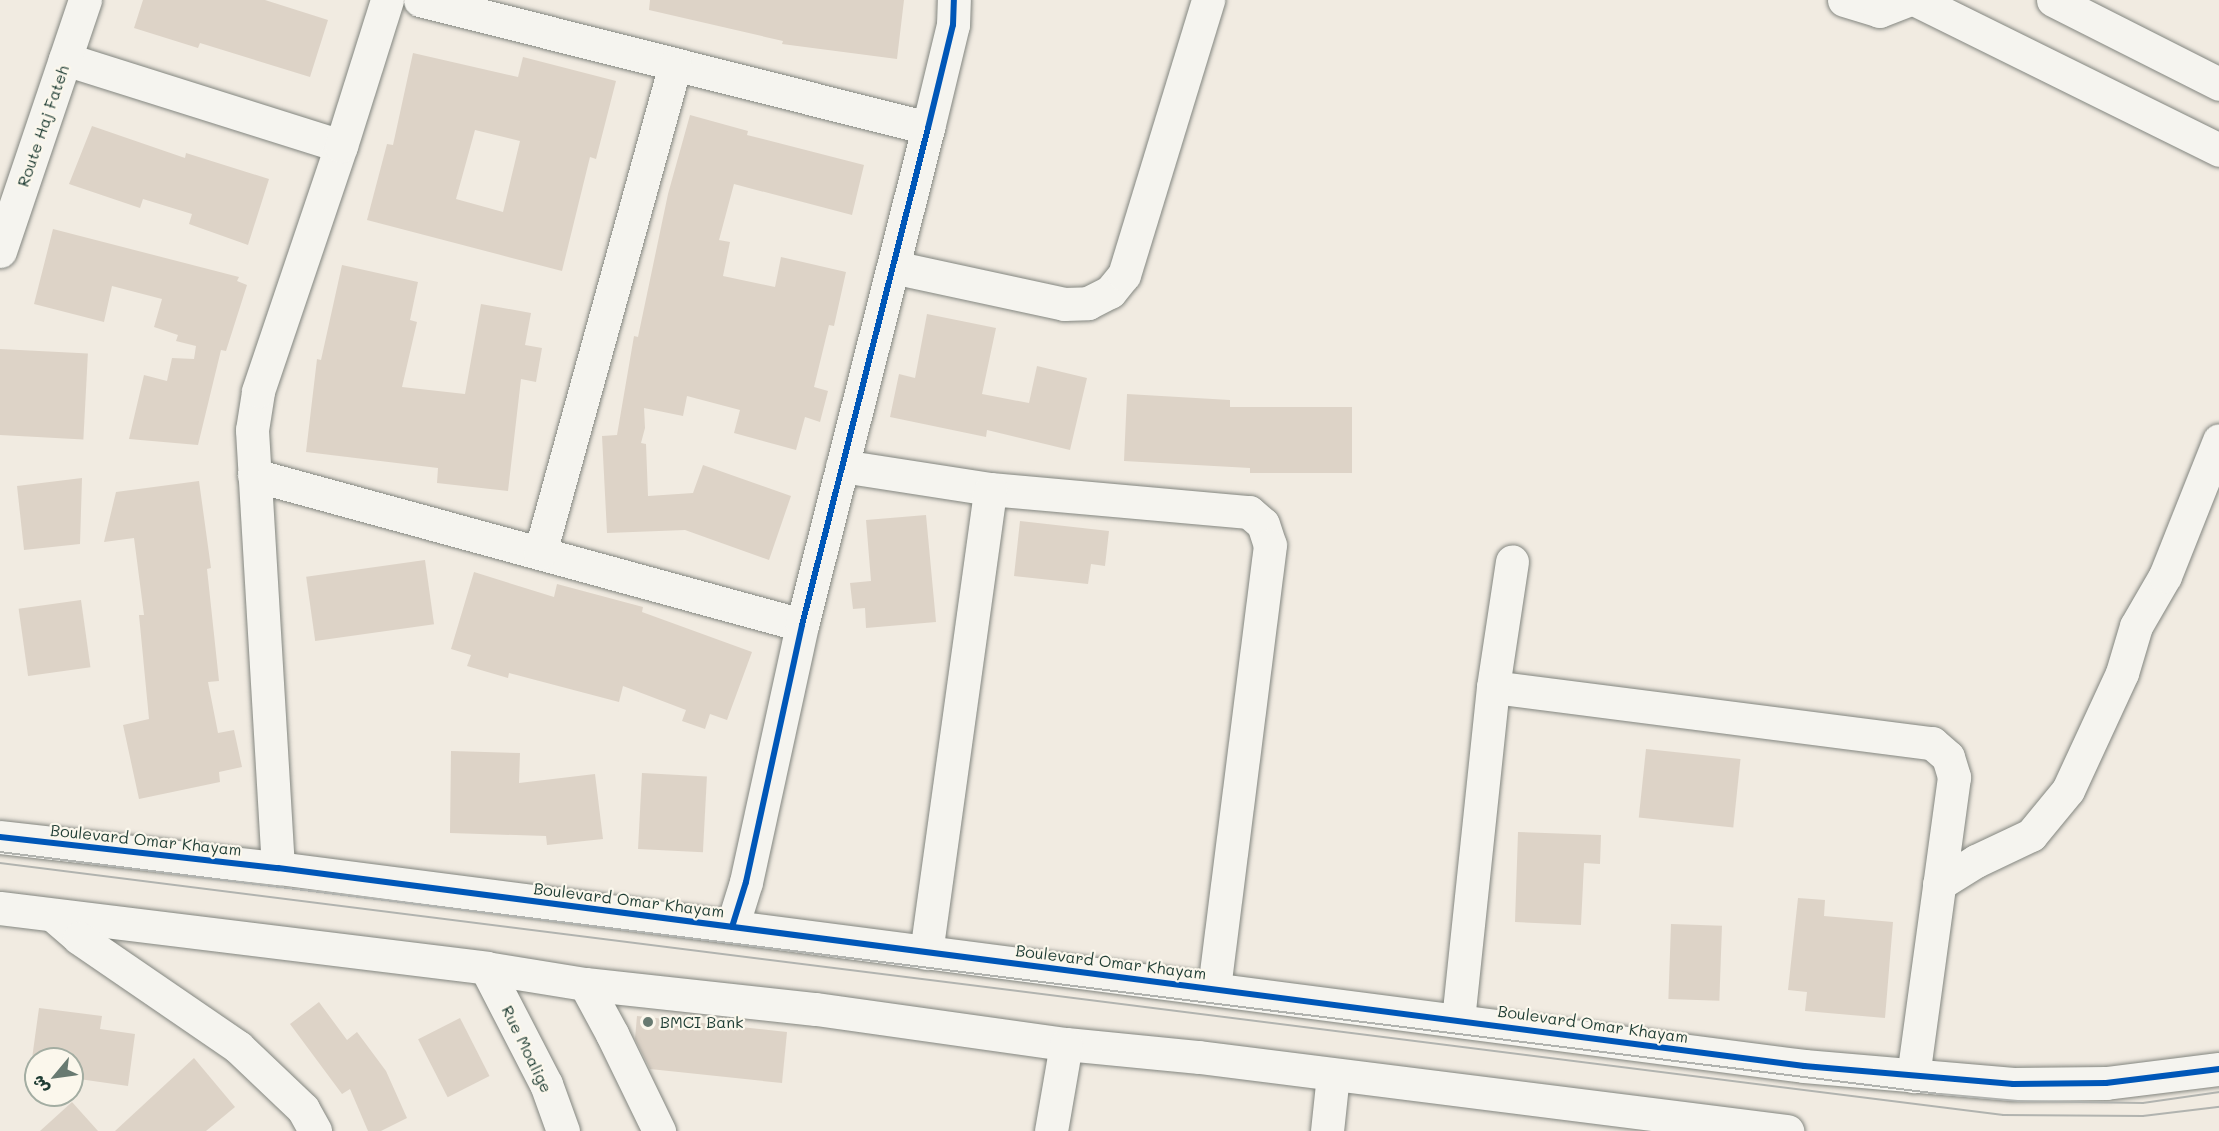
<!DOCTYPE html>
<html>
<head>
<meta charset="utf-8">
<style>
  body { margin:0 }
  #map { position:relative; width:2219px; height:1131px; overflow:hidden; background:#f1ebe1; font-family:Mali,"Playpen Sans Arabic",sans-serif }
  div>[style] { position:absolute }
  .building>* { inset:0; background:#ddd3c7; transform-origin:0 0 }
  .roads { filter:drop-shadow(0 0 2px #838680) drop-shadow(0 0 2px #838680) }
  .minor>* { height:33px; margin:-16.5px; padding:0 16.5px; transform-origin:16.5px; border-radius:16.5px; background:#f5f4ef }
  .major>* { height:33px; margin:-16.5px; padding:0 16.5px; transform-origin:16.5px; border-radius:16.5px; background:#f5f4ef }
  .highway>* { height:33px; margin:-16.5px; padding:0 16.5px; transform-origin:16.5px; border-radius:16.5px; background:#f5f4ef }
  .tram>* { height:1.5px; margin:-0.75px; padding:0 0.75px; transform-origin:0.75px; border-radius:0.75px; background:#b1b3af }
  .cycleway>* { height:6px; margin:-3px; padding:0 3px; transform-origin:3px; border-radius:3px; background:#0057b8 }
  .dots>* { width:16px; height:16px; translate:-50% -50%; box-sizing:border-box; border:3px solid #fbf7ec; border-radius:50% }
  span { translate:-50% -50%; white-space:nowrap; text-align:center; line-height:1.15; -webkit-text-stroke:4.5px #fbf7ec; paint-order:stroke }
  .street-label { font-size:16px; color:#1f3d34 }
  .poi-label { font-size:16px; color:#1f3d34 }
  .left { translate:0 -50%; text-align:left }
  .north { position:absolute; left:24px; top:1047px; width:60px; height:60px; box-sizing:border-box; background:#fbf7ec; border:2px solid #a3ada2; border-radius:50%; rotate:241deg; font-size:16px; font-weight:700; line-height:24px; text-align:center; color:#1f3d34 }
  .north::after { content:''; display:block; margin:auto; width:21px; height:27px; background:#687a71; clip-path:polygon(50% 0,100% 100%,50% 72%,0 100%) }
</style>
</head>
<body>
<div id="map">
  <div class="building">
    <div style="clip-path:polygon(143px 0,265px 0,328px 20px,310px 77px,200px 43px,198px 48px,134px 28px)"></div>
    <div style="clip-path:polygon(650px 0,904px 0,897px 59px,782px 44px,783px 41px,649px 10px)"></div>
    <div style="clip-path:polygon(evenodd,413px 53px,518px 77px,523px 57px,616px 81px,596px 159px,590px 157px,562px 271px,367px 220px,387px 144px,393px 145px,413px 53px,475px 130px,520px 141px,503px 212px,456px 199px,475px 130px)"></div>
    <div style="clip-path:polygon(690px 115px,748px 131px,747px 135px,864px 165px,852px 215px,734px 184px,719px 240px,730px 242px,723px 276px,775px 287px,781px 257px,846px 272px,834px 326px,829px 325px,814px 387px,828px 391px,820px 422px,805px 417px,796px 450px,734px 433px,740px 410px,687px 396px,683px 416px,644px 408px,645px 428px,641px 443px,646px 444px,648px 496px,693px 493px,703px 465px,791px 496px,769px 560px,685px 530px,607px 533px,602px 436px,617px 435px,634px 336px,638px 337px,668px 194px)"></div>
    <div style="clip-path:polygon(92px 126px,185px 158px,186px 153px,269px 179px,248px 245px,189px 224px,192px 214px,143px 199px,140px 208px,69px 184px)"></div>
    <div style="clip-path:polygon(53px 229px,239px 277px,237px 281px,247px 285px,226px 351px,221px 350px,198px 445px,129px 439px,144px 375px,167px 381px,172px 358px,194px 359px,196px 346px,176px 341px,178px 335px,154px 327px,162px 299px,112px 286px,104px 322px,34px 304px)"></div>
    <div style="clip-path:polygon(342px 265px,418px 282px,410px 320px,417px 322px,402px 387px,465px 394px,481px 304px,531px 313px,525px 345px,542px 348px,536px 382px,521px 379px,508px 491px,437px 483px,438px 468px,306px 452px,317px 359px,321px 360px)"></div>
    <div style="clip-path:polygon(927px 314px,996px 328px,982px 394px,1029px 403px,1037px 366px,1087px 378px,1070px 450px,987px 430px,986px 437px,890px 417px,899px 374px,915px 378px)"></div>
    <div style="left:0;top:349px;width:88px;height:86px;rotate:3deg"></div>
    <div style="clip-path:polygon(1127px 394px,1230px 400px,1230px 407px,1352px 407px,1352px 473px,1250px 473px,1250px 468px,1124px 461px)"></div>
    <div style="clip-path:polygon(82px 478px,80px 544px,24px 550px,17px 486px)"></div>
    <div style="clip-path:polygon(199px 481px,211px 568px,207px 569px,219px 681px,208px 682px,218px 733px,234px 730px,242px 767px,219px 772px,220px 782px,139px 799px,123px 725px,149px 719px,139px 615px,144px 615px,134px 538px,104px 542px,116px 492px)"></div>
    <div style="clip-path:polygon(926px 515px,936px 622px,866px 628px,865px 608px,853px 609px,850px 583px,871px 581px,866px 520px)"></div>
    <div style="clip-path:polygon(1020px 521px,1109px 531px,1105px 566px,1091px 564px,1088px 584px,1014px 576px)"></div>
    <div style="left:425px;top:560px;width:65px;height:120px;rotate:82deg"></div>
    <div style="clip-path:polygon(474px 572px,554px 597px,557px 584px,643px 607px,642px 612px,752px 652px,727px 720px,710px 714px,705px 729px,682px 721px,686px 710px,623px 686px,619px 702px,509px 673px,508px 678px,467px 666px,471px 655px,451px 649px)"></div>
    <div style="left:81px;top:600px;width:68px;height:63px;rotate:82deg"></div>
    <div style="left:1646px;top:749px;width:95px;height:69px;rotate:6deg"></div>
    <div style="clip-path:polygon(451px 751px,520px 753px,519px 783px,595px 774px,603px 839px,547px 845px,546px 836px,450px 833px)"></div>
    <div style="left:642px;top:773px;width:65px;height:76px;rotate:3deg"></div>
    <div style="clip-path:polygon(1518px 832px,1601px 835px,1600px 864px,1584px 863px,1581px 925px,1515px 922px)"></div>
    <div style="clip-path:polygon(1798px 898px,1825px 900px,1824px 916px,1893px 922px,1885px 1018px,1805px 1011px,1807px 992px,1788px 990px)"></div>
    <div style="left:1671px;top:924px;width:51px;height:75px;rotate:2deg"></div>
    <div style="clip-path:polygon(319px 1002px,347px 1040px,357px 1032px,386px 1071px,407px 1118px,381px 1131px,368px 1131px,350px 1089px,342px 1094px,290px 1024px)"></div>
    <div style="clip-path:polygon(39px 1008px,102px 1016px,100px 1029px,135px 1034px,128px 1086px,72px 1078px,72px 1059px,36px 1059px,36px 1073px,30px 1073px)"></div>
    <div style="clip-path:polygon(637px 1016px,787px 1032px,782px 1083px,650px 1069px,635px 1039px)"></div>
    <div style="left:460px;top:1018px;width:65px;height:47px;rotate:63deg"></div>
    <div style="clip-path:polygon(194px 1058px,235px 1107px,206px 1131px,115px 1131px)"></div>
    <div style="clip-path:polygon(72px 1102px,98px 1131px,40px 1131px)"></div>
  </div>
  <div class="roads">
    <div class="minor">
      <div style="left:420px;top:0;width:524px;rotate:14.14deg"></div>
      <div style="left:1844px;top:0;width:37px;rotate:17deg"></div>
      <div style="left:1879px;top:11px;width:31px;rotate:-21deg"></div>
      <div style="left:65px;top:59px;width:289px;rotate:17.5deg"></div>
      <div style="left:893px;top:267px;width:175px;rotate:12.2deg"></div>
      <div style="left:1064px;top:304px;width:24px;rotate:-2deg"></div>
      <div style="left:1088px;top:303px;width:25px;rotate:-27deg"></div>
      <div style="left:1110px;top:292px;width:22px;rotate:-51deg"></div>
      <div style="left:1124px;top:275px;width:288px;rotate:-73deg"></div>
      <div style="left:842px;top:466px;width:150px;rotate:8.8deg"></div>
      <div style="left:990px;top:489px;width:260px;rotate:5.1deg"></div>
      <div style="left:1249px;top:512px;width:18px;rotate:41deg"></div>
      <div style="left:1263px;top:524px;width:22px;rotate:72deg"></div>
      <div style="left:1270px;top:545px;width:447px;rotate:97.2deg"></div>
      <div style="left:254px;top:475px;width:568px;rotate:15.31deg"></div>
      <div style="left:540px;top:553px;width:506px;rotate:-74.54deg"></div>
      <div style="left:1493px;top:687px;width:443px;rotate:7.3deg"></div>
      <div style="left:1932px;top:743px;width:21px;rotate:41deg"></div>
      <div style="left:1948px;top:757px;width:21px;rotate:73deg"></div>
      <div style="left:1954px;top:777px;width:302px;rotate:97.8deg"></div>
      <div style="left:0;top:837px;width:280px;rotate:6.4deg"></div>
      <div style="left:278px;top:868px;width:1539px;rotate:7.39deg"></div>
      <div style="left:1804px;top:1066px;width:210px;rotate:4.9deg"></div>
      <div style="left:2013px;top:1084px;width:93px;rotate:-0.6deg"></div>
      <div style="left:2106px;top:1083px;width:114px;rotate:-7.1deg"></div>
      <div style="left:278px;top:868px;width:439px;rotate:-93.4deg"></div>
      <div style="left:252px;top:430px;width:39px;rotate:-81deg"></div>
      <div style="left:258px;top:391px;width:259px;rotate:-71.3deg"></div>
      <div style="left:341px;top:146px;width:153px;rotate:-72.5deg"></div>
      <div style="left:1939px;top:884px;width:44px;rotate:-31.9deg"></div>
      <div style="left:1976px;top:861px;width:61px;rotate:-25.3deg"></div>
      <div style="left:2031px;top:835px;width:58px;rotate:-50.6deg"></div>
      <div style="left:2068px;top:790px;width:129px;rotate:-65.2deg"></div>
      <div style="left:2122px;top:673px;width:49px;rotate:-73.4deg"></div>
      <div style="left:2136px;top:626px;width:58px;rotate:-59.9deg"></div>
      <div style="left:2165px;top:576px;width:146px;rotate:-68.3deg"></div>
      <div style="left:0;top:908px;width:490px;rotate:7deg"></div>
      <div style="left:486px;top:968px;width:100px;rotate:9.2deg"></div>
      <div style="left:585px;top:984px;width:232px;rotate:6.2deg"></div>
      <div style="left:816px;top:1009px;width:252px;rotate:8deg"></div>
      <div style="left:1066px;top:1044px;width:134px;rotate:5.6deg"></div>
      <div style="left:1199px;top:1057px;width:593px;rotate:7.17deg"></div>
      <div style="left:54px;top:916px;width:33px;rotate:41deg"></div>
      <div style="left:79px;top:938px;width:193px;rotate:34.4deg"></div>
      <div style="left:238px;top:1047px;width:90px;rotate:43.6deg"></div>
      <div style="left:303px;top:1109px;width:25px;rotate:61deg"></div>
      <div style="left:732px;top:927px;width:47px;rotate:-72.7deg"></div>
      <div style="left:746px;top:882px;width:263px;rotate:-77.7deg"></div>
      <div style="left:802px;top:625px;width:513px;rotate:-75.77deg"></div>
      <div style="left:928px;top:128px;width:106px;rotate:-76.4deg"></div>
      <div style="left:953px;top:25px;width:25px;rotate:-88deg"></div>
      <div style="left:926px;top:953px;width:468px;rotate:-82.1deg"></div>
      <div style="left:486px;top:968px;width:131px;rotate:62.7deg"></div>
      <div style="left:546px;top:1084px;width:50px;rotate:70.1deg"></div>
      <div style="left:585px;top:984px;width:57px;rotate:61.6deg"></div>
      <div style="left:612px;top:1034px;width:108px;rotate:64.1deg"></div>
      <div style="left:1458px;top:1020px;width:335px;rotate:-84deg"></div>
      <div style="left:1493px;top:687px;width:127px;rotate:-81.4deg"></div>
      <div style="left:1051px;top:1131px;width:88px;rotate:-80.2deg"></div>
      <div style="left:1327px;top:1131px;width:56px;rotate:-83.9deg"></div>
    </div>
    <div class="major">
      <div style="left:0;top:251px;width:265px;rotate:-71.3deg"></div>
    </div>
    <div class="highway">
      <div style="left:1916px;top:0;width:338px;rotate:26.3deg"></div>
      <div style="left:2053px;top:0;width:186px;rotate:26.8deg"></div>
    </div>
  </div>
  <div class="tram">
    <div style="left:0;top:852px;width:1956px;rotate:7.11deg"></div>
    <div style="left:1941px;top:1094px;width:77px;rotate:5.2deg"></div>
    <div style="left:2018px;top:1101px;width:125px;rotate:0.9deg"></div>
    <div style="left:2143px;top:1103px;width:77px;rotate:-8.2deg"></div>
    <div style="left:0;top:863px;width:2019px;rotate:7.17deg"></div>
    <div style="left:2003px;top:1115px;width:140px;rotate:0.4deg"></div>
    <div style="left:2143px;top:1116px;width:77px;rotate:-6.8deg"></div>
  </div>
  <div class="cycleway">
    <div style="left:0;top:837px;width:280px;rotate:6.4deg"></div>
    <div style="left:278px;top:868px;width:1539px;rotate:7.39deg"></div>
    <div style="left:1804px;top:1066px;width:210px;rotate:4.9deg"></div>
    <div style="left:2013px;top:1084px;width:93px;rotate:-0.6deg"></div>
    <div style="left:2106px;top:1083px;width:114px;rotate:-7.1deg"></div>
    <div style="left:732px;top:927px;width:47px;rotate:-72.7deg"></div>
    <div style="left:746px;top:882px;width:263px;rotate:-77.7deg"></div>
    <div style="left:802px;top:625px;width:513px;rotate:-75.77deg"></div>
    <div style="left:928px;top:128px;width:106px;rotate:-76.4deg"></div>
    <div style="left:953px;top:25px;width:25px;rotate:-88deg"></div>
  </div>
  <div class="dots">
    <div style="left:648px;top:1022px;background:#687a71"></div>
  </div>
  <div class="street-label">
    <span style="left:43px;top:126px;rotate:-71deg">Route Haj Fateh</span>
    <span style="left:146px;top:840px;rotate:6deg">Boulevard Omar Khayam</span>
    <span style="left:629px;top:900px;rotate:7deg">Boulevard Omar Khayam</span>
    <span style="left:1111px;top:962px;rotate:7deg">Boulevard Omar Khayam</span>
    <span style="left:1593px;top:1024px;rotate:8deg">Boulevard Omar Khayam</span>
    <span style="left:527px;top:1049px;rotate:64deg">Rue Moalige</span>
  </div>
  <div class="poi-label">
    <span class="left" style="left:660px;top:1022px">BMCI Bank</span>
  </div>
  <div class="north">ش</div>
</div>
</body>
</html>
